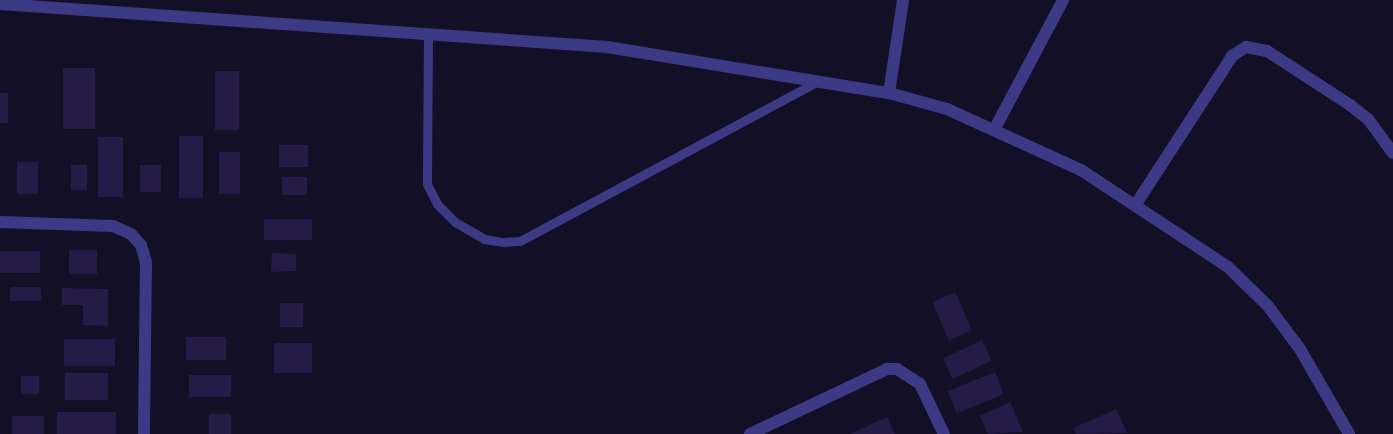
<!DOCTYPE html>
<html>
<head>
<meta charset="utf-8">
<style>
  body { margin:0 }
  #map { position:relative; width:1393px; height:434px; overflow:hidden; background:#130f26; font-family:"Public Sans",sans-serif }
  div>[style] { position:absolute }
  .building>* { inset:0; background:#241b47; transform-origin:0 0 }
  .service>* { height:9px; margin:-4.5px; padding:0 4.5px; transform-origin:4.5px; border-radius:4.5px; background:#3d3a85 }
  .minor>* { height:12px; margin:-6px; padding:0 6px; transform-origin:6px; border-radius:6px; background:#3d3a85 }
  span { translate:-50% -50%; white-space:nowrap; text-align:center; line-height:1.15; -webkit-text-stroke:4px #130f26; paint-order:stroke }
</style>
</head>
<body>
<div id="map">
  <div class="building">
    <div style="left:63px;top:68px;width:32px;height:61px"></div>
    <div style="left:215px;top:71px;width:24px;height:59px"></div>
    <div style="left:0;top:93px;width:8px;height:30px"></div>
    <div style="left:179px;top:136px;width:24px;height:62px"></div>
    <div style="left:98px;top:137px;width:25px;height:60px"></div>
    <div style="left:279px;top:145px;width:29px;height:22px"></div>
    <div style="left:219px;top:152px;width:21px;height:42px"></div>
    <div style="left:17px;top:162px;width:21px;height:32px"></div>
    <div style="left:71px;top:165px;width:16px;height:25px"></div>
    <div style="left:140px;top:165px;width:21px;height:27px"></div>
    <div style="left:282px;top:177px;width:25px;height:18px"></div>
    <div style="left:264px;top:219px;width:48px;height:21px"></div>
    <div style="left:69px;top:250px;width:28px;height:24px"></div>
    <div style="left:0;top:251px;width:40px;height:22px"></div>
    <div style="clip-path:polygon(272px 253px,296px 254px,296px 271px,271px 272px)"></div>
    <div style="left:10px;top:287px;width:31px;height:14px"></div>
    <div style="clip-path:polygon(62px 288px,108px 289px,108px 326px,83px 325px,83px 305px,62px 305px)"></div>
    <div style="left:955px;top:292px;width:42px;height:25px;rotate:66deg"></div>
    <div style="left:280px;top:303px;width:23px;height:24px"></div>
    <div style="left:186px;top:337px;width:40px;height:23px"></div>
    <div style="left:64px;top:339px;width:51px;height:27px"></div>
    <div style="left:982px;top:340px;width:23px;height:43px;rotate:65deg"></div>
    <div style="left:274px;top:343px;width:38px;height:30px"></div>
    <div style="left:995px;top:372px;width:24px;height:51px;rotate:68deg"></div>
    <div style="left:65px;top:373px;width:43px;height:27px"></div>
    <div style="left:189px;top:375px;width:42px;height:22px"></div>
    <div style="left:21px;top:376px;width:18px;height:18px"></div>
    <div style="clip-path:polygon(1010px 402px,1023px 432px,988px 434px,980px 416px)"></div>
    <div style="clip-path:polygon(1116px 409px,1127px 433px,1076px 434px,1073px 428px)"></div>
    <div style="left:57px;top:412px;width:59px;height:22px"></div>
    <div style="left:209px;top:414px;width:22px;height:20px"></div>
    <div style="left:12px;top:416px;width:32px;height:18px"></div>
    <div style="clip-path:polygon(887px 417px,895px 434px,850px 434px)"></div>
  </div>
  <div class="service">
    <div style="left:428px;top:34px;width:150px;rotate:90.4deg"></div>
    <div style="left:427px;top:184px;width:22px;rotate:63deg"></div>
    <div style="left:437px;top:204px;width:25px;rotate:45deg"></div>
    <div style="left:455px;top:222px;width:34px;rotate:30deg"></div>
    <div style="left:484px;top:239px;width:20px;rotate:9deg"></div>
    <div style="left:504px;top:242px;width:16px;rotate:-4deg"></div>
    <div style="left:520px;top:241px;width:339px;rotate:-28.2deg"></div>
  </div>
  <div class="minor">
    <div style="left:0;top:4px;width:609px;rotate:4.05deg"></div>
    <div style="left:607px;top:47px;width:286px;rotate:9.3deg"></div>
    <div style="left:889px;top:93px;width:60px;rotate:15.4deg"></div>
    <div style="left:947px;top:109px;width:147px;rotate:24.5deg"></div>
    <div style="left:1081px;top:170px;width:176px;rotate:33.4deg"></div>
    <div style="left:1228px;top:267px;width:56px;rotate:44.3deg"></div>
    <div style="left:1268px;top:306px;width:54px;rotate:53.3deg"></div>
    <div style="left:1300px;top:349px;width:98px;rotate:60deg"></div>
    <div style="left:889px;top:93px;width:94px;rotate:-81.4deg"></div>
    <div style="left:994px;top:130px;width:147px;rotate:-62deg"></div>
    <div style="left:1136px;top:204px;width:176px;rotate:-57deg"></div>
    <div style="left:1232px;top:56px;width:17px;rotate:-33deg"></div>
    <div style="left:1246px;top:47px;width:21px;rotate:11deg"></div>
    <div style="left:1267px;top:51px;width:99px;rotate:33deg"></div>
    <div style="left:1350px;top:105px;width:23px;rotate:38deg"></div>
    <div style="left:1368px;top:119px;width:42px;rotate:53.7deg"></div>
    <div style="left:0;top:222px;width:113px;rotate:2deg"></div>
    <div style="left:113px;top:226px;width:20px;rotate:24deg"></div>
    <div style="left:131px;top:234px;width:15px;rotate:48deg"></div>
    <div style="left:141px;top:245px;width:19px;rotate:74deg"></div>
    <div style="left:146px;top:263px;width:171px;rotate:90.7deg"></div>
    <div style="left:750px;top:434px;width:152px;rotate:-25.4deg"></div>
    <div style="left:887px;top:369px;width:10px"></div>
    <div style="left:897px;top:369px;width:27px;rotate:33deg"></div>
    <div style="left:920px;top:384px;width:55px;rotate:64.4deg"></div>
  </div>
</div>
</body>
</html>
